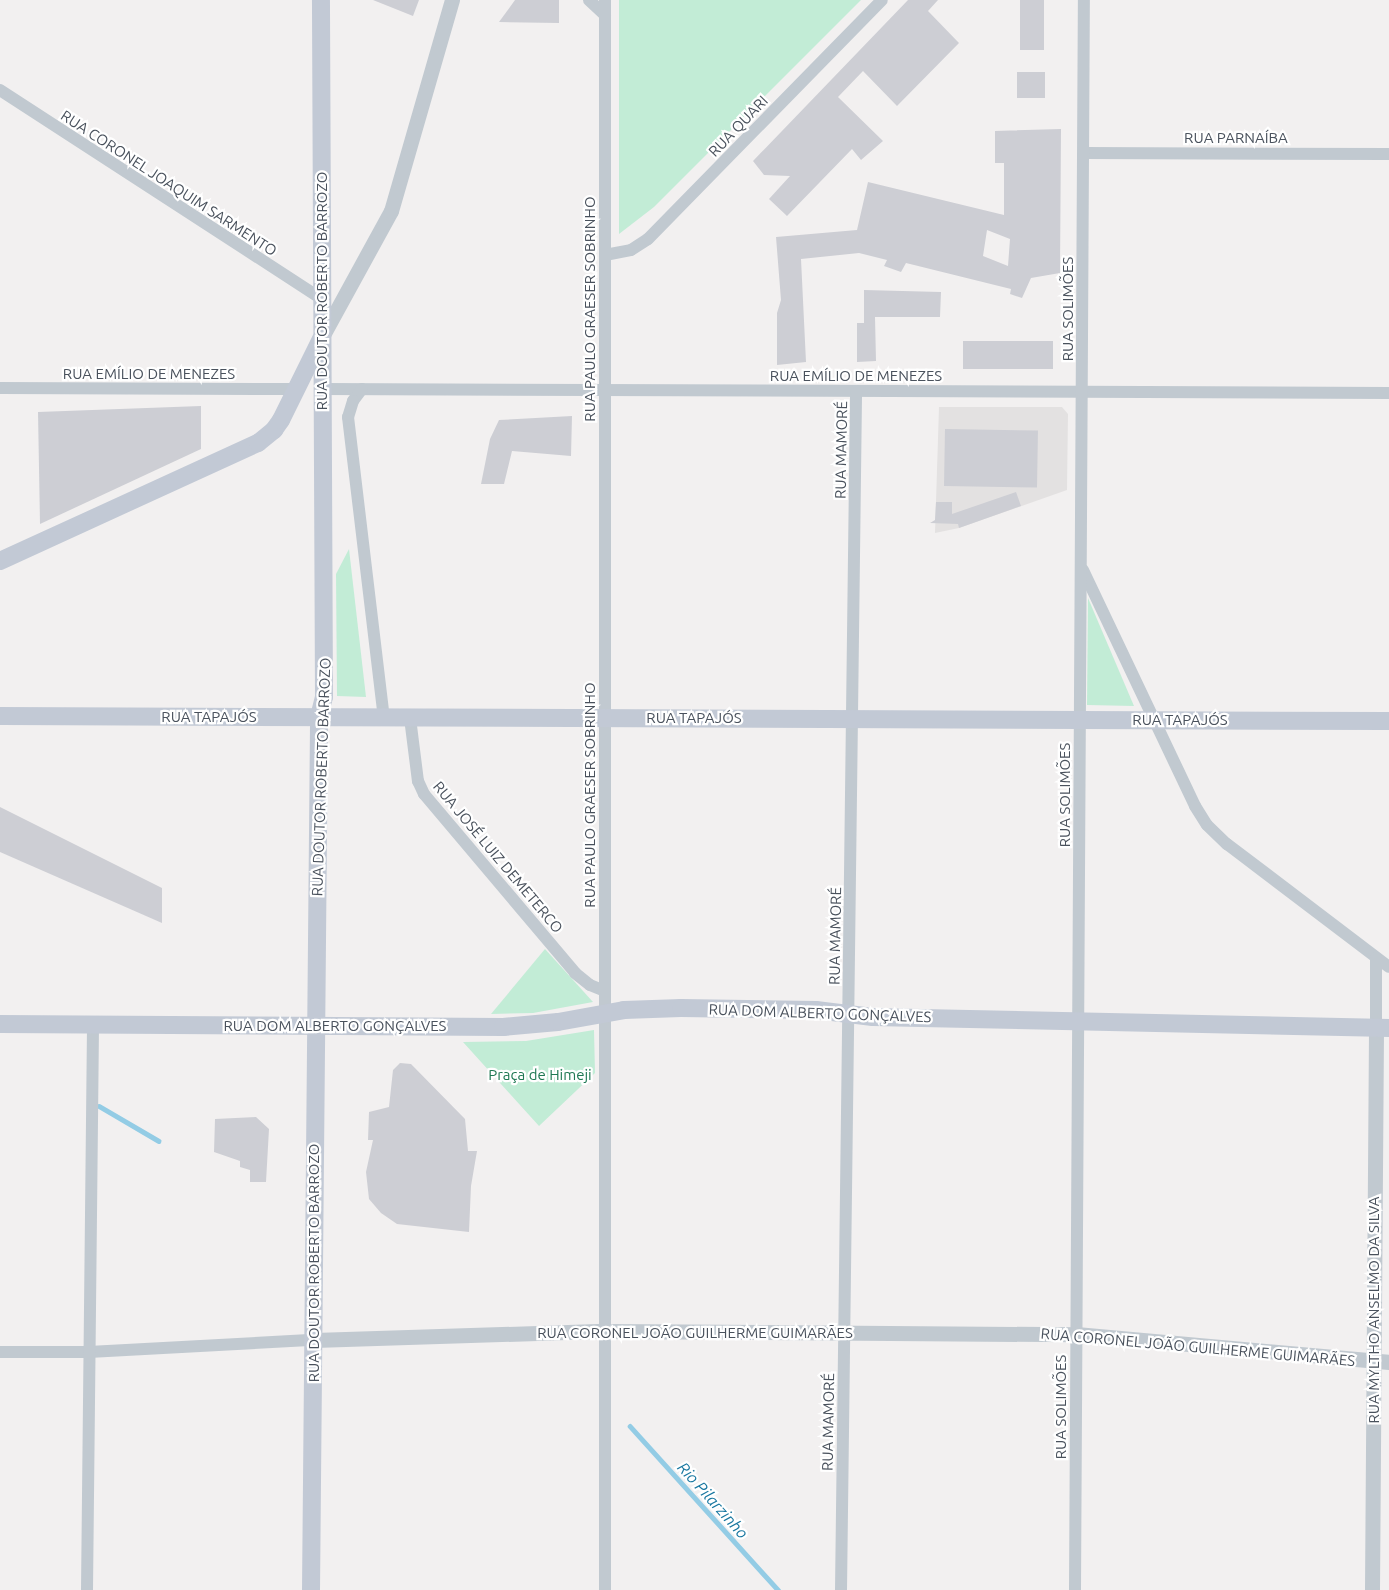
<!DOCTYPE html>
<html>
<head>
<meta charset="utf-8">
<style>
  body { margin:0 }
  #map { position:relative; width:1389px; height:1590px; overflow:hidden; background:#f2f0f0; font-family:Ubuntu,sans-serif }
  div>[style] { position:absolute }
  .education>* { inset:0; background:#e3e1e1 }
  .green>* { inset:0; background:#c2ecd6 }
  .stream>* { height:4.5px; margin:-2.25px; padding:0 2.25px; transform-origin:2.25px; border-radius:2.25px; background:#93cce5 }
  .building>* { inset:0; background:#cdced4; transform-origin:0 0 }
  .minor>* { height:12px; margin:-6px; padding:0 6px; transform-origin:6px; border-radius:6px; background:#c1c9d0 }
  .tertiary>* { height:15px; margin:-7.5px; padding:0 7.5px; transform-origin:7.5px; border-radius:7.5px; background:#c1c9d0 }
  .secondary>* { height:18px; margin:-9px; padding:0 9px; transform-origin:9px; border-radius:9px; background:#c2c9d5 }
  span { translate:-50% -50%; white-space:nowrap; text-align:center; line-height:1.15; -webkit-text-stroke:4.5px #fff; paint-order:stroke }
  .street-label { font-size:15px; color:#49515c }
  .park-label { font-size:15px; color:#1f7853 }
  .water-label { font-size:16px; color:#1877a0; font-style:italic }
</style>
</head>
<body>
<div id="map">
  <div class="education">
    <div style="clip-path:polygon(939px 407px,1062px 407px,1068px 414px,1067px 490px,959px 528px,935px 533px)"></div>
  </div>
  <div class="green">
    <div style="clip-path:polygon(619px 0,861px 0,654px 207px,619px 234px)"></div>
    <div style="clip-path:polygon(349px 549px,366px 697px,337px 696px,336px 574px)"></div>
    <div style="clip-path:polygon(1088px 598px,1134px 706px,1087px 705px)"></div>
    <div style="clip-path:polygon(545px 949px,593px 1002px,533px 1013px,491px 1014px)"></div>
    <div style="clip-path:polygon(594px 1030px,595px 1073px,539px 1126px,463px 1042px,526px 1041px)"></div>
  </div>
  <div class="stream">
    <div style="left:99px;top:1106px;width:69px;rotate:30.3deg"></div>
    <div style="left:630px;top:1426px;width:221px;rotate:47.9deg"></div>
  </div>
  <div class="building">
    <div style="clip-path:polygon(373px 0,419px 0,413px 16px)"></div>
    <div style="clip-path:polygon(515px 0,559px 0,559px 23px,499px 22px)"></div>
    <div style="clip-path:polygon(908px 0,938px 0,928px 11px,959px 43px,897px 106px,863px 71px,838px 97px,883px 141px,861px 160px,852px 149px,787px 216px,769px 199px,790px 176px,764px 175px,753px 161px)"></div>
    <div style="left:1020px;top:0;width:24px;height:50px"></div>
    <div style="left:1017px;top:72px;width:28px;height:26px"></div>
    <div style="clip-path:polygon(evenodd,1061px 129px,1060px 273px,1031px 278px,1022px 298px,1010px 294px,1011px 289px,906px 263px,901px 272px,884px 266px,887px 260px,859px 253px,801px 259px,806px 362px,777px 365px,777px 313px,781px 300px,776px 237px,857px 230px,868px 182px,1004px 215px,1004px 163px,995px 163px,995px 131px,1061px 129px,987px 230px,1010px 239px,1008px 266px,983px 256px,987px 230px)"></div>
    <div style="clip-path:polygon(864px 290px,941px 292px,940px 317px,875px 317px,876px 361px,857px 362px,857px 323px,864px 323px)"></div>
    <div style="left:963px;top:341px;width:90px;height:28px"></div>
    <div style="clip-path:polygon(201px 406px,201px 449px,40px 524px,38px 412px)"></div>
    <div style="clip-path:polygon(572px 416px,571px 456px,512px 451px,504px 484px,481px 484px,490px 439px,499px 420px)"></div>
    <div style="left:945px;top:429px;width:93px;height:57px;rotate:1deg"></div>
    <div style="clip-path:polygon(1016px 492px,1021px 506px,959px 528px,958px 524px,930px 523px,935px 520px,936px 502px,952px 502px,952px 514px)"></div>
    <div style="clip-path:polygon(0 807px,162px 888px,162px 923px,0 852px)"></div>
    <div style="clip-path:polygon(400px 1063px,411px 1064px,465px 1119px,468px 1151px,477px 1151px,471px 1186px,469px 1232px,397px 1224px,381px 1213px,369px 1199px,366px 1172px,373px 1140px,368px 1140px,369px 1112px,389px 1107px,393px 1070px)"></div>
    <div style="clip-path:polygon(256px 1117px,269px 1129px,266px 1182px,250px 1182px,250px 1170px,240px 1167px,240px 1161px,214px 1152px,215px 1119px)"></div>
  </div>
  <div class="minor">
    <div style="left:589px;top:0;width:22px;rotate:43deg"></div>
    <div style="left:0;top:90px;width:385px;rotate:33deg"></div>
    <div style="left:1084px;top:153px;width:305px;rotate:0.2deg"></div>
    <div style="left:605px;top:255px;width:26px;rotate:-11deg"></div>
    <div style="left:631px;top:250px;width:20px;rotate:-33deg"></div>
    <div style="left:648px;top:239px;width:334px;rotate:-45.6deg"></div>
    <div style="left:0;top:388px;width:297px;rotate:0.2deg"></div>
    <div style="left:323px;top:389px;width:1066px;rotate:0.21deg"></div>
    <div style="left:362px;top:389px;width:15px;rotate:127deg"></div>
    <div style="left:353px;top:401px;width:17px;rotate:107deg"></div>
    <div style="left:348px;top:417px;width:302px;rotate:83.2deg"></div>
    <div style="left:1083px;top:570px;width:261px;rotate:64.6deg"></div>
    <div style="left:1195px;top:806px;width:22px;rotate:58deg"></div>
    <div style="left:1207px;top:825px;width:28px;rotate:44deg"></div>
    <div style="left:1227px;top:844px;width:203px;rotate:37.2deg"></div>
    <div style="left:410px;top:718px;width:64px;rotate:82.8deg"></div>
    <div style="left:418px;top:781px;width:14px;rotate:65deg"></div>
    <div style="left:424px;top:794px;width:234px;rotate:49.8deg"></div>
    <div style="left:575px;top:973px;width:19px;rotate:39deg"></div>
    <div style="left:590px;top:985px;width:16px;rotate:22deg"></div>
    <div style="left:1376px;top:958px;width:70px;rotate:90deg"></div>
    <div style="left:0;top:1352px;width:89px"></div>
    <div style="left:89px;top:1352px;width:225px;rotate:-3.1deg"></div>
    <div style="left:87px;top:1590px;width:566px;rotate:-89.39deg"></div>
    <div style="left:605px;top:1590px;width:1590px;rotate:-90deg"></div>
    <div style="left:841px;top:1590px;width:1199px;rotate:-89.28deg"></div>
    <div style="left:1075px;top:1590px;width:1590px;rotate:-89.68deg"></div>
  </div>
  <div class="tertiary">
    <div style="left:323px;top:335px;width:141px;rotate:-61.3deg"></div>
    <div style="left:391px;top:211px;width:220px;rotate:-73.9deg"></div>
    <div style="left:314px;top:1340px;width:291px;rotate:-1.8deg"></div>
    <div style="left:605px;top:1331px;width:471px;rotate:0.4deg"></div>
    <div style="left:1076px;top:1334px;width:314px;rotate:5.1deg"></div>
    <div style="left:1372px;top:1590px;width:562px;rotate:-89.59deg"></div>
  </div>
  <div class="secondary">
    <div style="left:0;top:561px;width:284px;rotate:-24.6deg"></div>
    <div style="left:258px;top:443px;width:21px;rotate:-39deg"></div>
    <div style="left:274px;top:430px;width:12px;rotate:-55deg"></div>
    <div style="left:281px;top:420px;width:90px;rotate:-63.7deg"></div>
    <div style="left:0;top:716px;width:1389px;rotate:0.21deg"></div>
    <div style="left:0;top:1024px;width:503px;rotate:0.34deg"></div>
    <div style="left:503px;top:1027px;width:55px;rotate:-5.2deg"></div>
    <div style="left:558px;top:1022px;width:67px;rotate:-10.3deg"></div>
    <div style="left:624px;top:1010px;width:57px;rotate:-2deg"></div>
    <div style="left:681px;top:1008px;width:135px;rotate:0.8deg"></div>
    <div style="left:816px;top:1010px;width:57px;rotate:7deg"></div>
    <div style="left:873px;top:1017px;width:516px;rotate:1.22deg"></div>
    <div style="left:311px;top:1590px;width:873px;rotate:-89.47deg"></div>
    <div style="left:319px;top:717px;width:21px;rotate:-76deg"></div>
    <div style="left:324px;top:697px;width:697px;rotate:-90.25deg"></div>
  </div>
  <div class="street-label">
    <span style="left:738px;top:126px;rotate:-46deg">RUA QUARI</span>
    <span style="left:1236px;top:138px">RUA PARNAÍBA</span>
    <span style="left:169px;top:183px;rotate:33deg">RUA CORONEL JOAQUIM SARMENTO</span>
    <span style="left:322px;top:291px;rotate:-90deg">RUA DOUTOR ROBERTO BARROZO</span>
    <span style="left:590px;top:309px;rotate:-90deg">RUA PAULO GRAESER SOBRINHO</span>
    <span style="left:1068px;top:309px;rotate:-90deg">RUA SOLIMÕES</span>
    <span style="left:149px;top:374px">RUA EMÍLIO DE MENEZES</span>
    <span style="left:856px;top:376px">RUA EMÍLIO DE MENEZES</span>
    <span style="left:841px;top:450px;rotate:-89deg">RUA MAMORÉ</span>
    <span style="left:209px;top:717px">RUA TAPAJÓS</span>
    <span style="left:694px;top:718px">RUA TAPAJÓS</span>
    <span style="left:1180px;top:720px">RUA TAPAJÓS</span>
    <span style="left:321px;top:777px;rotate:-88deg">RUA DOUTOR ROBERTO BARROZO</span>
    <span style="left:590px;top:795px;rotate:-90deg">RUA PAULO GRAESER SOBRINHO</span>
    <span style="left:1065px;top:795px;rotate:-90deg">RUA SOLIMÕES</span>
    <span style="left:498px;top:857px;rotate:50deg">RUA JOSÉ LUIZ DEMETERCO</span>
    <span style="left:835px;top:936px;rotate:-89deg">RUA MAMORÉ</span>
    <span style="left:820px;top:1013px;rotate:2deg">RUA DOM ALBERTO GONÇALVES</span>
    <span style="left:335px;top:1026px">RUA DOM ALBERTO GONÇALVES</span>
    <span style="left:314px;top:1263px;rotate:-90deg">RUA DOUTOR ROBERTO BARROZO</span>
    <span style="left:1374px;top:1310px;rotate:-90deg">RUA MYLTHO ANSELMO DA SILVA</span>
    <span style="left:695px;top:1333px">RUA CORONEL JOÃO GUILHERME GUIMARÃES</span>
    <span style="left:1198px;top:1347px;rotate:5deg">RUA CORONEL JOÃO GUILHERME GUIMARÃES</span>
    <span style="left:1061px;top:1407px;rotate:-90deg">RUA SOLIMÕES</span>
    <span style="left:828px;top:1422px;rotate:-89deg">RUA MAMORÉ</span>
  </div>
  <div class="park-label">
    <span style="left:540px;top:1075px">Praça de Himeji</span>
  </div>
  <div class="water-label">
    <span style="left:713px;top:1500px;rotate:48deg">Rio Pilarzinho</span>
  </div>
</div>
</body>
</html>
